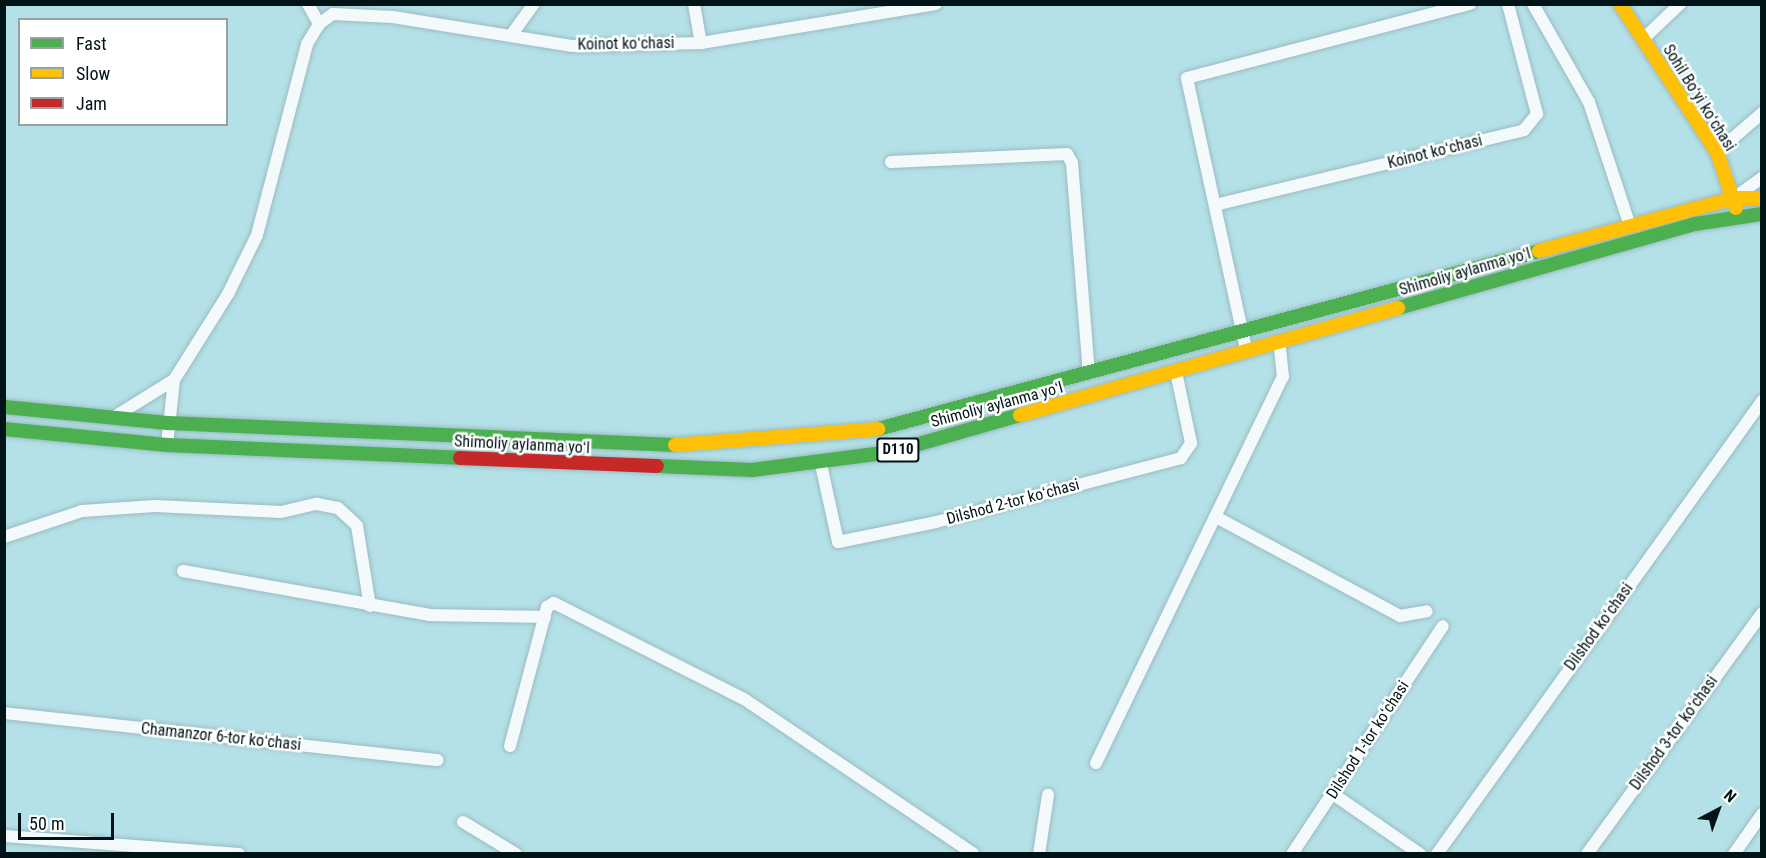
<!DOCTYPE html>
<html>
<head>
<meta charset="utf-8">
<style>
  body { margin:0 }
  #map { position:relative; width:1766px; height:858px; overflow:hidden; background:#b4e1e7; font-family:"Roboto Condensed",sans-serif }
  div>[style] { position:absolute }
  .roads { filter:drop-shadow(0 0 2px #9abcc1) drop-shadow(0 0 2px #9abcc1) }
  .street>* { height:12px; margin:-6px; padding:0 6px; transform-origin:6px; border-radius:6px; background:#f4fafb }
  .fast>* { height:14px; margin:-7px; padding:0 7px; transform-origin:7px; border-radius:7px; background:#4caf50 }
  .slow>* { height:14px; margin:-7px; padding:0 7px; transform-origin:7px; border-radius:7px; background:#ffc107 }
  .jam>* { height:14px; margin:-7px; padding:0 7px; transform-origin:7px; border-radius:7px; background:#c62828 }
  span { translate:-50% -50%; white-space:nowrap; text-align:center; line-height:1.15; -webkit-text-stroke:5px #fff; paint-order:stroke }
  .shield-label span { padding:2px 4px; background:#fff; border:2px solid; border-radius:4px; -webkit-text-stroke-width:0 }
  .shield-label { font-size:15px; color:#001417; font-weight:700 }
  .street-label { font-size:16px; color:#001417 }
  .frame { position:absolute; inset:0; border:6px solid #001417; pointer-events:none }
  .legend { position:absolute; left:18px; top:18px; width:210px; height:108px; box-sizing:border-box; background:#fff; border:2px solid #99a1a2; margin:0; padding:8px 10px; list-style:none; font-size:18px; color:#001417 }
  .legend li { display:flex; align-items:center; gap:12px; height:30px }
  .legend b { width:30px; border:2px solid #99a1a2 }
  .north { position:absolute; left:1688px; top:780px; width:60px; height:60px; -webkit-text-stroke:4px #fff; paint-order:stroke; rotate:41deg; font-size:16px; font-weight:700; line-height:24px; text-align:center; color:#001417 }
  .north::after { content:''; display:block; margin:auto; width:21px; height:27px; background:#001417; clip-path:polygon(50% 0,100% 100%,50% 72%,0 100%) }
  .scale { position:absolute; left:18px; top:813px; width:96px; height:27px; box-sizing:border-box; border:3px solid #001417; border-top:0; padding-left:8px; font-size:18px; line-height:21px; white-space:nowrap; color:#001417; -webkit-text-stroke:4px #fff; paint-order:stroke }
</style>
</head>
<body>
<div id="map">
  <div class="roads">
    <div class="street">
      <div style="left:308px;top:4px;width:23px;rotate:61deg"></div>
      <div style="left:694px;top:4px;width:40px;rotate:80deg"></div>
      <div style="left:1533px;top:4px;width:113px;rotate:60.3deg"></div>
      <div style="left:1589px;top:102px;width:131px;rotate:71.7deg"></div>
      <div style="left:512px;top:34px;width:37px;rotate:-54deg"></div>
      <div style="left:1643px;top:39px;width:51px;rotate:-43.4deg"></div>
      <div style="left:1717px;top:152px;width:60px;rotate:-40.9deg"></div>
      <div style="left:891px;top:162px;width:176px;rotate:-2.6deg"></div>
      <div style="left:1067px;top:154px;width:10px;rotate:61deg"></div>
      <div style="left:1072px;top:163px;width:211px;rotate:85.4deg"></div>
      <div style="left:1734px;top:198px;width:34px;rotate:-36deg"></div>
      <div style="left:1215px;top:205px;width:318px;rotate:-13.6deg"></div>
      <div style="left:1524px;top:130px;width:21px;rotate:-51deg"></div>
      <div style="left:1537px;top:114px;width:114px;rotate:-104.8deg"></div>
      <div style="left:1246px;top:349px;width:277px;rotate:-102.3deg"></div>
      <div style="left:1187px;top:78px;width:293px;rotate:-14.7deg"></div>
      <div style="left:114px;top:417px;width:70px;rotate:-31.7deg"></div>
      <div style="left:167px;top:445px;width:65px;rotate:-83.9deg"></div>
      <div style="left:174px;top:380px;width:102px;rotate:-57.9deg"></div>
      <div style="left:228px;top:294px;width:66px;rotate:-63.8deg"></div>
      <div style="left:257px;top:235px;width:197px;rotate:-75.3deg"></div>
      <div style="left:307px;top:44px;width:23px;rotate:-59deg"></div>
      <div style="left:319px;top:24px;width:17px;rotate:-36deg"></div>
      <div style="left:333px;top:14px;width:60px;rotate:2.9deg"></div>
      <div style="left:393px;top:17px;width:182px;rotate:9.2deg"></div>
      <div style="left:573px;top:46px;width:128px;rotate:-1.3deg"></div>
      <div style="left:701px;top:43px;width:238px;rotate:-9.4deg"></div>
      <div style="left:820px;top:460px;width:84px;rotate:77.6deg"></div>
      <div style="left:838px;top:542px;width:100px;rotate:-11.5deg"></div>
      <div style="left:936px;top:522px;width:253px;rotate:-14.6deg"></div>
      <div style="left:1181px;top:458px;width:18px;rotate:-56deg"></div>
      <div style="left:1191px;top:443px;width:73px;rotate:-101.9deg"></div>
      <div style="left:1216px;top:517px;width:209px;rotate:28.3deg"></div>
      <div style="left:1400px;top:616px;width:27px;rotate:-10deg"></div>
      <div style="left:4px;top:537px;width:82px;rotate:-18.4deg"></div>
      <div style="left:82px;top:511px;width:73px;rotate:-3.9deg"></div>
      <div style="left:155px;top:506px;width:126px;rotate:2.7deg"></div>
      <div style="left:281px;top:512px;width:37px;rotate:-13deg"></div>
      <div style="left:317px;top:504px;width:21px;rotate:11deg"></div>
      <div style="left:338px;top:508px;width:26px;rotate:43deg"></div>
      <div style="left:357px;top:526px;width:81px;rotate:80.8deg"></div>
      <div style="left:183px;top:571px;width:251px;rotate:10.1deg"></div>
      <div style="left:430px;top:615px;width:115px;rotate:1deg"></div>
      <div style="left:4px;top:713px;width:436px;rotate:6.2deg"></div>
      <div style="left:510px;top:746px;width:144px;rotate:-75.1deg"></div>
      <div style="left:547px;top:607px;width:8px;rotate:-30deg"></div>
      <div style="left:554px;top:603px;width:213px;rotate:26.8deg"></div>
      <div style="left:744px;top:699px;width:277px;rotate:34deg"></div>
      <div style="left:1096px;top:763px;width:429px;rotate:-64.2deg"></div>
      <div style="left:1283px;top:377px;width:36px;rotate:-96deg"></div>
      <div style="left:1333px;top:794px;width:106px;rotate:34.6deg"></div>
      <div style="left:463px;top:822px;width:62px;rotate:31.1deg"></div>
      <div style="left:4px;top:836px;width:236px;rotate:4.4deg"></div>
      <div style="left:1039px;top:854px;width:60px;rotate:-81.3deg"></div>
      <div style="left:1292px;top:854px;width:273px;rotate:-56.5deg"></div>
      <div style="left:1437px;top:854px;width:558px;rotate:-54.34deg"></div>
      <div style="left:1587px;top:854px;width:298px;rotate:-54deg"></div>
      <div style="left:1734px;top:854px;width:49px;rotate:-55deg"></div>
    </div>
    <div class="fast">
      <div style="left:1398px;top:308px;width:309px;rotate:-15.8deg"></div>
      <div style="left:1695px;top:224px;width:68px;rotate:-8.5deg"></div>
      <div style="left:4px;top:407px;width:165px;rotate:5.6deg"></div>
      <div style="left:168px;top:423px;width:507px;rotate:2.48deg"></div>
      <div style="left:4px;top:429px;width:164px;rotate:5.6deg"></div>
      <div style="left:167px;top:445px;width:293px;rotate:2.5deg"></div>
      <div style="left:878px;top:429px;width:685px;rotate:-15.07deg"></div>
      <div style="left:657px;top:466px;width:95px;rotate:2.4deg"></div>
      <div style="left:752px;top:470px;width:140px;rotate:-7.4deg"></div>
      <div style="left:891px;top:452px;width:134px;rotate:-16deg"></div>
    </div>
    <div class="slow">
      <div style="left:1620px;top:4px;width:177px;rotate:56.8deg"></div>
      <div style="left:1717px;top:152px;width:59px;rotate:71.3deg"></div>
      <div style="left:1539px;top:251px;width:202px;rotate:-15.2deg"></div>
      <div style="left:1734px;top:198px;width:28px"></div>
      <div style="left:1020px;top:415px;width:393px;rotate:-15.8deg"></div>
      <div style="left:675px;top:445px;width:204px;rotate:-4.5deg"></div>
    </div>
    <div class="jam">
      <div style="left:460px;top:458px;width:197px;rotate:2.3deg"></div>
    </div>
  </div>
  <div class="shield-label">
    <span style="left:898px;top:450px">D110</span>
  </div>
  <div class="street-label">
    <span style="left:626px;top:44px;rotate:-1deg">Koinot koʻchasi</span>
    <span style="left:1699px;top:98px;rotate:58deg">Sohil Boʻyi koʻchasi</span>
    <span style="left:1435px;top:152px;rotate:-14deg">Koinot koʻchasi</span>
    <span style="left:1465px;top:272px;rotate:-16deg">Shimoliy aylanma yoʻl</span>
    <span style="left:997px;top:405px;rotate:-15deg">Shimoliy aylanma yoʻl</span>
    <span style="left:522px;top:445px;rotate:3deg">Shimoliy aylanma yoʻl</span>
    <span style="left:1013px;top:502px;rotate:-15deg">Dilshod 2-tor koʻchasi</span>
    <span style="left:1599px;top:627px;rotate:-54deg">Dilshod koʻchasi</span>
    <span style="left:1674px;top:733px;rotate:-54deg">Dilshod 3-tor koʻchasi</span>
    <span style="left:221px;top:737px;rotate:6deg">Chamanzor 6-tor koʻchasi</span>
    <span style="left:1368px;top:740px;rotate:-57deg">Dilshod 1-tor koʻchasi</span>
  </div>
  <div class="frame"></div>
  <ul class="legend">
  <li><b style="height:8px;background:#4caf50"></b>Fast</li>
  <li><b style="height:8px;background:#ffc107"></b>Slow</li>
  <li><b style="height:8px;background:#c62828"></b>Jam</li>
  </ul>
  <div class="north">N</div>
  <div class="scale">50 m</div>
</div>
</body>
</html>
